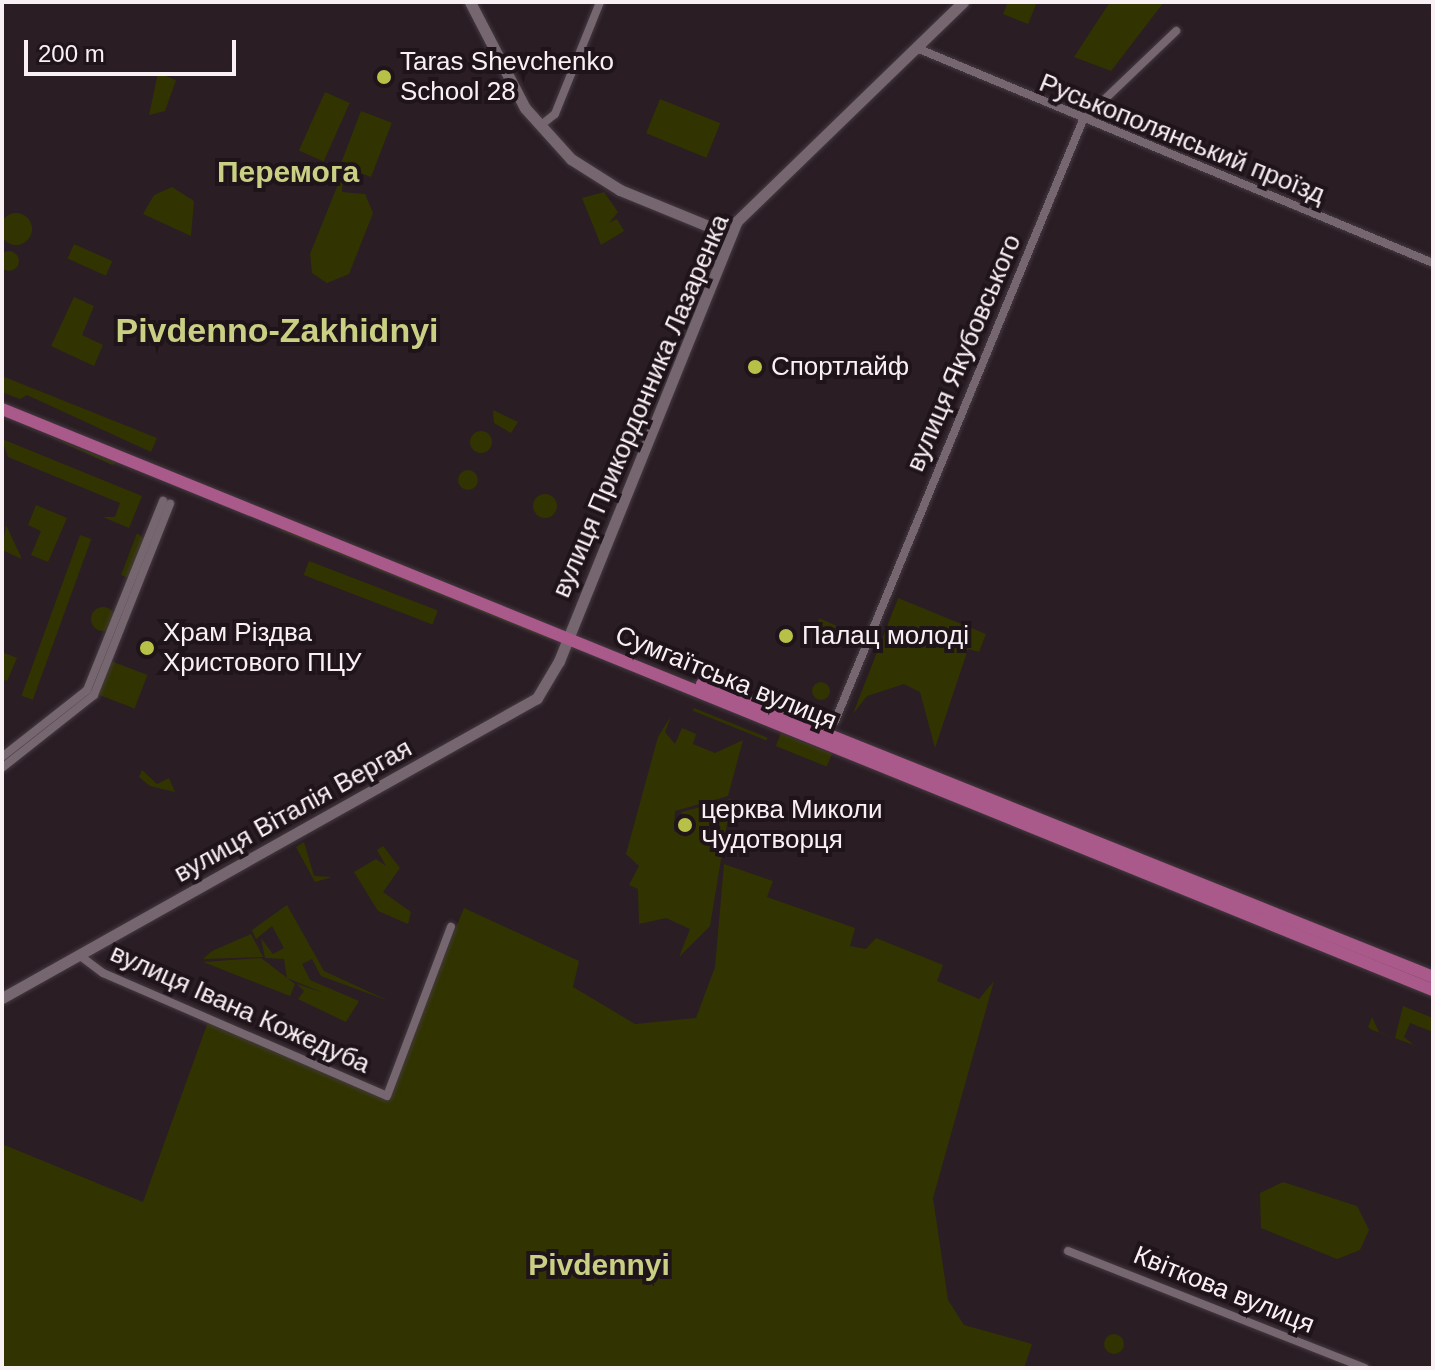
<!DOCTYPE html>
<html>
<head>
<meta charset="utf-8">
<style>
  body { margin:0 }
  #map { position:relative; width:1435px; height:1370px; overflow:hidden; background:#2a1d24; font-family:Helvetica,sans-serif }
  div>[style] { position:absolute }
  .green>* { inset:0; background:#313401; transform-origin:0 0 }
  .round { border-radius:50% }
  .roads { filter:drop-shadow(0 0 2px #453a40) drop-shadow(0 0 2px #453a40) }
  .street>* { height:8px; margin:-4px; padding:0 4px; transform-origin:4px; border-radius:4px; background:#76666f }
  .secondary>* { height:11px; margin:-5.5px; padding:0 5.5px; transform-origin:5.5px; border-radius:5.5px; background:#76666f }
  .primary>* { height:12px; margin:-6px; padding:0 6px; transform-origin:6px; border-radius:6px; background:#aa598b }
  .dots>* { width:22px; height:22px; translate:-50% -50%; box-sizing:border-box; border:4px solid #20141b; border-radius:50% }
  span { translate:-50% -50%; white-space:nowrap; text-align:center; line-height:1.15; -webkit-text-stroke:8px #20141b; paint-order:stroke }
  .poi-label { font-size:26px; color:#f9f0f4 }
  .left { translate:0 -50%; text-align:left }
  .street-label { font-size:26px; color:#f9f0f4 }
  .quarter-label { font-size:30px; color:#c9d083; font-weight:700 }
  .district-label { font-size:34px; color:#c9d083; font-weight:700 }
  .frame { position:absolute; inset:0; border:4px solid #f9f0f4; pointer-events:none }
  .scale { position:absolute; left:24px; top:40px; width:212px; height:36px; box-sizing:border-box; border:4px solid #f9f0f4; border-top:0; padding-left:10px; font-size:24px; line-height:28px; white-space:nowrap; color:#f9f0f4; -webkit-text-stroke:6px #20141b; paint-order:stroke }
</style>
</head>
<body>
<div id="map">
  <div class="green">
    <div style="clip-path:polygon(1008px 2px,1037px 2px,1028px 24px,1003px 14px)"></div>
    <div style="clip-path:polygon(1110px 2px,1164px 2px,1111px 71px,1074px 57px)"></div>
    <div style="clip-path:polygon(158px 73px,176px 80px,165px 111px,149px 115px)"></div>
    <div style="left:325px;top:92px;width:27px;height:64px;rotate:24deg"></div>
    <div style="left:660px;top:99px;width:65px;height:37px;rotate:22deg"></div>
    <div style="left:361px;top:111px;width:33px;height:58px;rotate:21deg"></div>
    <div style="clip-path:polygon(343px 172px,342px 192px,365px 194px,373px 213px,349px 274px,327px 283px,312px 273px,310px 254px)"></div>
    <div style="clip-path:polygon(172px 187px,194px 201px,191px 236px,143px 214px,154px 195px)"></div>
    <div style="clip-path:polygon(604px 192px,618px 212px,609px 223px,617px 219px,624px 231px,601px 245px,582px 198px)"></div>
    <div class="round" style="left:0;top:213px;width:32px;height:32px"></div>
    <div style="left:74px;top:244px;width:42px;height:16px;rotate:24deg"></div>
    <div class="round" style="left:-1px;top:251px;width:20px;height:20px"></div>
    <div style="clip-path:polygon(74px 297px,94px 306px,82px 335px,103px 345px,94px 366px,51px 346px)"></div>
    <div style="clip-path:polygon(2px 376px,157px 438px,151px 452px,27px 395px,20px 399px,2px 392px)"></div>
    <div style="clip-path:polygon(493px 410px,518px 422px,511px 433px,494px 423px)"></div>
    <div class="round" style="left:470px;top:431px;width:22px;height:22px"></div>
    <div style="clip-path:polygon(44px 434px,117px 463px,112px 465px)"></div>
    <div style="clip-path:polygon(2px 439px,142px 496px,129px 528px,103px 517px,115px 517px,120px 503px,8px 457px)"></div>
    <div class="round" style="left:458px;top:470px;width:20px;height:20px"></div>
    <div class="round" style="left:533px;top:494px;width:24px;height:24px"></div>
    <div style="clip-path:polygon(36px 505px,67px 518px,48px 562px,31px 555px,41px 531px,28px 525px)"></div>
    <div style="left:283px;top:524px;width:292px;height:7px;rotate:22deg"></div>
    <div style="clip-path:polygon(6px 525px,22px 559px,2px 550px)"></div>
    <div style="clip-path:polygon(137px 533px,145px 539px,129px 578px,121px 575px)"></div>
    <div style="left:80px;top:535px;width:12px;height:171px;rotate:20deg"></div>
    <div style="left:309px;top:561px;width:138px;height:15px;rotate:21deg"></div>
    <div style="clip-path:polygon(898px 598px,986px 634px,979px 652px,968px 649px,935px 748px,920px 692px,904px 684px,867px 696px,853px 714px)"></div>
    <div class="round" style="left:91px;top:607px;width:24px;height:24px"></div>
    <div style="clip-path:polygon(819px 618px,839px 627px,861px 648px,817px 630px)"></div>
    <div style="clip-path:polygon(2px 652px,17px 658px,7px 681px,2px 679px)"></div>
    <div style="left:111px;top:661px;width:39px;height:36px;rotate:21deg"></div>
    <div class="round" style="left:812px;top:682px;width:18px;height:18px"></div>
    <div style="left:694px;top:708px;width:79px;height:3px;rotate:22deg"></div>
    <div style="clip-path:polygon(671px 716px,665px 732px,675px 744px,682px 728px,696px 734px,693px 744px,715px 753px,743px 740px,728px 796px,675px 811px,674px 831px,686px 837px,694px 827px,681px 812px,731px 799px,710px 926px,679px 957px,690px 929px,666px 918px,639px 924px,638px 889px,629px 885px,639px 866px,626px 854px,658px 737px)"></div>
    <div style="left:781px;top:733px;width:55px;height:14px;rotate:22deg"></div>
    <div style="clip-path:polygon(142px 770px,157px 784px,169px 778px,175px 792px,150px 786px,139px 777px)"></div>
    <div style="clip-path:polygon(304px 842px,314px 876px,332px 877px,315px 882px,296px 847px)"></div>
    <div style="clip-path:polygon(383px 846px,400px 868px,383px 892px,411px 912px,408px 924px,378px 911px,354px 872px,376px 859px,386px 866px,377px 850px)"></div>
    <div style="clip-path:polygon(724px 864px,773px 881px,767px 897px,855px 928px,850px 946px,866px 949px,876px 938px,943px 965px,937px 981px,979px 999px,994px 981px,933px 1198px,948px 1300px,964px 1325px,1032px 1344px,1024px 1368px,2px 1368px,2px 1144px,143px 1202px,209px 1019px,387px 1095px,464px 908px,579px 961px,573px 987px,635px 1024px,696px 1018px,715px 967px)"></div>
    <div style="clip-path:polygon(287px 905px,324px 971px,389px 1001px,321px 976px,312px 959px,302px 964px,310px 980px,359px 1001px,346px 1022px,298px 999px,304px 991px,297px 984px,324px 993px,287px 978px,284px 959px,265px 958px,261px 938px,273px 954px,284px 948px,272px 926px,256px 939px,252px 930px)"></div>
    <div style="clip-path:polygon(251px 934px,263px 957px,203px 959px,212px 951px)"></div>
    <div style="clip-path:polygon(261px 958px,295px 984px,290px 996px,203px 962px)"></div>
    <div style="clip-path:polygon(1403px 1006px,1433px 1018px,1433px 1032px,1410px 1023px,1404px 1037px,1414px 1045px,1372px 1030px,1368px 1027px,1372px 1017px,1379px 1032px,1395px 1038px)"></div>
    <div style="clip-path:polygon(1283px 1182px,1357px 1206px,1369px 1230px,1360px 1250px,1337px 1259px,1261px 1228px,1260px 1193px)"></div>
    <div class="round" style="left:1104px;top:1334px;width:20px;height:20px"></div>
  </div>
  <div class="roads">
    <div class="street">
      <div style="left:919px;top:49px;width:557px;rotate:22.6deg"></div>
      <div style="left:540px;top:126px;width:19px;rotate:-39deg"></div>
      <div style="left:555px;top:114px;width:121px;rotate:-68.1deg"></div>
      <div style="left:835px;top:721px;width:650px;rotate:-67.58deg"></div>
      <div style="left:1083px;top:120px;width:129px;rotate:-43.7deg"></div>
      <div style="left:2px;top:757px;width:108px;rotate:-38.2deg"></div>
      <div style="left:87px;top:690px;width:204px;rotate:-68.1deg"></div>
      <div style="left:2px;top:768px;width:117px;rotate:-38.4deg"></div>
      <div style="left:94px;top:695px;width:206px;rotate:-68.3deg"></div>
      <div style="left:79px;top:955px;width:30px;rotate:37deg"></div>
      <div style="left:103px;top:973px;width:309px;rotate:23.4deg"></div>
      <div style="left:387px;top:1096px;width:181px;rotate:-69.3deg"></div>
      <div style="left:1068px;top:1251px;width:319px;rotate:21.5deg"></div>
    </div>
    <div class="secondary">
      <div style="left:470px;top:2px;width:119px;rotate:62.6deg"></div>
      <div style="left:525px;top:108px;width:69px;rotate:48deg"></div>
      <div style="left:571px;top:159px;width:58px;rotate:32.3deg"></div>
      <div style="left:620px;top:190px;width:119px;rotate:22.2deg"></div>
      <div style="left:2px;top:998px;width:613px;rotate:-29.28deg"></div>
      <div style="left:537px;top:698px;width:43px;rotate:-59.3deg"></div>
      <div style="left:559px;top:661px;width:473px;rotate:-68deg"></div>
      <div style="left:736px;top:222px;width:316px;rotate:-44.1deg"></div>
    </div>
    <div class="primary">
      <div style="left:2px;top:409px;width:1544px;rotate:22.1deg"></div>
      <div style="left:702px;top:684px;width:788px;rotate:21.84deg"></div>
    </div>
  </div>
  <div class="dots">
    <div style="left:384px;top:77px;background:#b8c147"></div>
    <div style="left:755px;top:367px;background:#b8c147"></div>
    <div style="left:786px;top:636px;background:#b8c147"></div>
    <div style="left:147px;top:648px;background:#b8c147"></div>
    <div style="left:685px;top:825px;background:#b8c147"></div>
  </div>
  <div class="poi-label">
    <span class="left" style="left:400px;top:77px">Taras Shevchenko<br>School 28</span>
    <span class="left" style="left:771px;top:367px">Спортлайф</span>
    <span class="left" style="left:163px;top:648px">Храм Різдва<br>Христового ПЦУ</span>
    <span class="left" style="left:802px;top:636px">Палац молоді</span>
    <span class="left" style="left:701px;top:825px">церква Миколи<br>Чудотворця</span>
  </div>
  <div class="street-label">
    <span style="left:1182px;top:139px;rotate:22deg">Руськополянський проїзд</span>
    <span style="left:964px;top:353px;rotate:-67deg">вулиця Якубовського</span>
    <span style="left:641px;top:406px;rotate:-67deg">вулиця Прикордонника Лазаренка</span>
    <span style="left:726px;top:678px;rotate:22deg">Сумгаїтська вулиця</span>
    <span style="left:293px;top:811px;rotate:-29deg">вулиця Віталія Вергая</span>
    <span style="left:240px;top:1009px;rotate:24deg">вулиця Івана Кожедуба</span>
    <span style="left:1224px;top:1290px;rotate:22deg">Квіткова вулиця</span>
  </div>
  <div class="quarter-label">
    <span style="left:288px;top:172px">Перемога</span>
    <span style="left:599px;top:1265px">Pivdennyi</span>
  </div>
  <div class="district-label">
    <span style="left:277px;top:331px">Pivdenno-Zakhidnyi</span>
  </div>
  <div class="frame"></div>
  <div class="scale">200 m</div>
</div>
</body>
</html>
